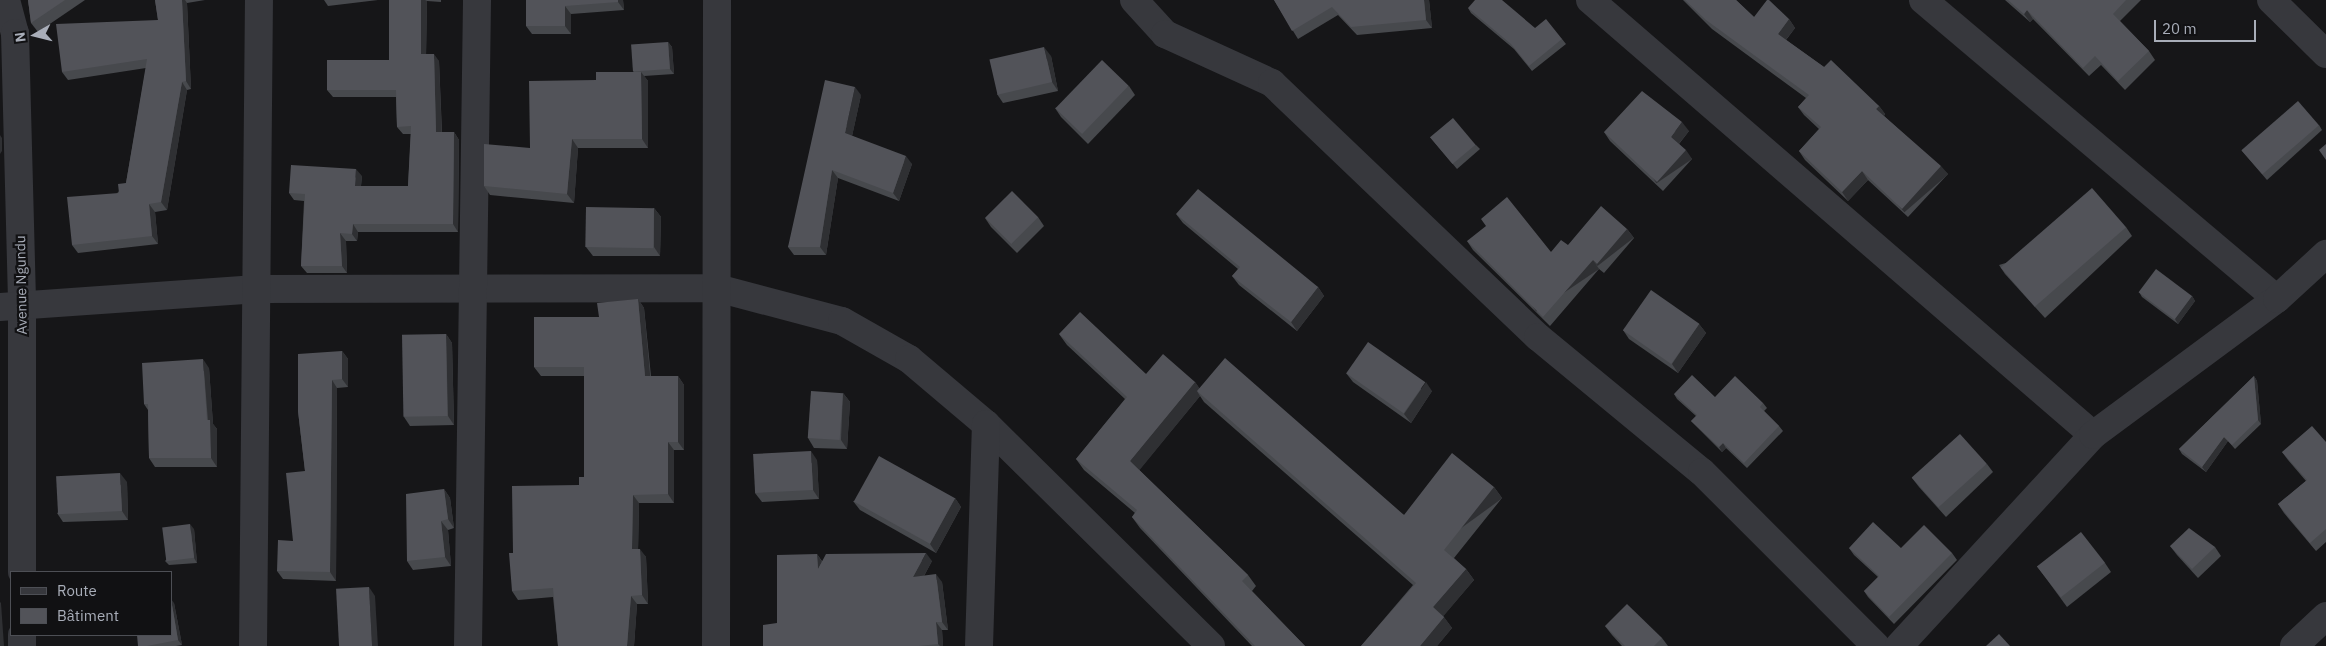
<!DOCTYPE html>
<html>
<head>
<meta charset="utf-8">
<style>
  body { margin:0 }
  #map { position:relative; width:2326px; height:646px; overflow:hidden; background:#161618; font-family:"IBM Plex Sans",sans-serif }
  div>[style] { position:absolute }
  .minor>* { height:28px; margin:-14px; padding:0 14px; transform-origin:14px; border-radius:14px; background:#37383d }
  .wall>* { inset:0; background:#47494d }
  .shaded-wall>* { inset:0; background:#2f3033; transform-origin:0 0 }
  .building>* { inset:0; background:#525359; transform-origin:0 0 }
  span { translate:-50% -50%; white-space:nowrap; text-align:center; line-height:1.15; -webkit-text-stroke:4.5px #111113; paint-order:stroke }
  .street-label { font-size:14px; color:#a8adb8 }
  .legend { position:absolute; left:10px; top:571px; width:162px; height:65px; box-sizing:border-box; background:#111113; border:1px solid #4d4f55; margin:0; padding:6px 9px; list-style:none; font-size:15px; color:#a8adb8 }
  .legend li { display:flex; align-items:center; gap:10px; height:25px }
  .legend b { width:25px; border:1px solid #4d4f55 }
  .north { position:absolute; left:10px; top:10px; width:50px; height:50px; -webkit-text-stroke:4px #111113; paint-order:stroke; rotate:262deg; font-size:14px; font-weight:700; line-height:20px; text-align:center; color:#a8adb8 }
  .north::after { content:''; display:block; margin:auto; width:18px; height:22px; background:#a8adb8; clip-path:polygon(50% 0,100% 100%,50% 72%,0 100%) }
  .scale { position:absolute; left:2154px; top:20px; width:102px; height:22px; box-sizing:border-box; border:2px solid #a8adb8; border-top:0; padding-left:6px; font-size:15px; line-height:18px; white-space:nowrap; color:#a8adb8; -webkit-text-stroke:4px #111113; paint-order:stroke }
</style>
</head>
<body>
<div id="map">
  <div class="minor">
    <div style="left:6px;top:0;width:34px;rotate:75deg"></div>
    <div style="left:15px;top:33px;width:270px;rotate:88.5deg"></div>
    <div style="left:22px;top:303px;width:269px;rotate:90deg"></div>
    <div style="left:1134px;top:0;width:46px;rotate:47.6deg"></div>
    <div style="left:1165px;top:34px;width:118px;rotate:24.6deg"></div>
    <div style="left:1272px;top:83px;width:368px;rotate:43.7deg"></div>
    <div style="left:1538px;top:337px;width:212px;rotate:39.5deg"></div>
    <div style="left:1702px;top:472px;width:246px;rotate:45deg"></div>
    <div style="left:1590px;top:0;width:665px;rotate:40.85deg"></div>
    <div style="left:1923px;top:0;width:463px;rotate:40.2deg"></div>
    <div style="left:2271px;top:0;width:77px;rotate:44.5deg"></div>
    <div style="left:0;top:307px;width:257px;rotate:-4deg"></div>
    <div style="left:256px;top:289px;width:461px;rotate:-0.1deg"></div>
    <div style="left:717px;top:288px;width:129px;rotate:14.8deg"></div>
    <div style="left:842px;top:321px;width:77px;rotate:29.6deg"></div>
    <div style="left:909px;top:359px;width:101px;rotate:40.2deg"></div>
    <div style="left:986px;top:424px;width:316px;rotate:44.6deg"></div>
    <div style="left:22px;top:635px;width:11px;rotate:90deg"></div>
    <div style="left:253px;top:646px;width:646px;rotate:-89.47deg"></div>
    <div style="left:468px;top:646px;width:646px;rotate:-89.2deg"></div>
    <div style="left:716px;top:646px;width:646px;rotate:-89.91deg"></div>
    <div style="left:979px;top:646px;width:222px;rotate:-88.2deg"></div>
    <div style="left:1899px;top:646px;width:287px;rotate:-47.4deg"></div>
    <div style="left:2093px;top:435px;width:229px;rotate:-36.5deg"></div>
    <div style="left:2277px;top:299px;width:67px;rotate:-42.6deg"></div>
    <div style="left:2294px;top:646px;width:44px;rotate:-43.2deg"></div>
  </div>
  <div class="wall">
    <div style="clip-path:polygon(28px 0,85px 0,38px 32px,31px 23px)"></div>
    <div style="clip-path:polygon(155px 0,205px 0,187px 3px,191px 89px,187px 90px,167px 210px,155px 212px,158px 244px,78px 253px,72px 245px,126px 183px,146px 68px,68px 80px,62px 72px,158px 20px)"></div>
    <div style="clip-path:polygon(324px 0,378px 0,328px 6px)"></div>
    <div style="clip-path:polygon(389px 0,441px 0,441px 2px,427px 1px,426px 54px,439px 61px,442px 132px,454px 132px,459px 140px,458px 232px,358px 232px,357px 241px,346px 241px,347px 273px,307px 273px,301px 266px,304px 201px,294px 200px,289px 193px,362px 176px,361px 186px,408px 186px,411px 134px,403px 134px,397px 127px,396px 97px,333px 97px,327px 90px,389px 60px)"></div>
    <div style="clip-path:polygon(526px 0,623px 0,624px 10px,571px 14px,571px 34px,532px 34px,526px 26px)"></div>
    <div style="clip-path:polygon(1274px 0,1429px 0,1432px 28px,1357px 35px,1338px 15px,1298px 39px)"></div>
    <div style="clip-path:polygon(1683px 0,1736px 0,1754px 17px,1789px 19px,1795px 28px,1786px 40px,1879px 106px,1885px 114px,1884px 116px,1948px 174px,1908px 217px,1868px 180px,1848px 201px,1805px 160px,1799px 151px,1819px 129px,1804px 115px,1798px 107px,1806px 98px,1712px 29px)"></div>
    <div style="clip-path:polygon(2005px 0,2141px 0,2120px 21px,2149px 51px,2155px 60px,2125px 90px,2101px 65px,2089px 76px,2033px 19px,2030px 22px)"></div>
    <div style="clip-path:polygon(1468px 8px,1535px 28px,1562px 39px,1566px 44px,1532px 71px,1514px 49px,1471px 13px)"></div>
    <div style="clip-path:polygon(668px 42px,672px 47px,674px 74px,644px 76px,648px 81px,648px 148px,578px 148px,574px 203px,490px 195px,484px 186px,530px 148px,596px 80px,633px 72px)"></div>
    <div style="clip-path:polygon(1051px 56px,1058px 91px,1003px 103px,997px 94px)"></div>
    <div style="clip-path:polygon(1129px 86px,1135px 95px,1088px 144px,1061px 117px,1055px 108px)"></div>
    <div style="clip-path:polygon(861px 95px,852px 136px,912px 164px,899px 201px,838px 178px,826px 255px,794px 255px,788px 247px)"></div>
    <div style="clip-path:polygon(2319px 125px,2322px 130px,2267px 180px,2242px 151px)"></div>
    <div style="clip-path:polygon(1689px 131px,1679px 144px,1692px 159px,1663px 191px,1610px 141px,1604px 132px)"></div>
    <div style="clip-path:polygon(1430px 137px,1476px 145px,1480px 149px,1457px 169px)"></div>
    <div style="clip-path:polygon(654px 208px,661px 217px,660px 256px,593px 256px,586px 247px)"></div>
    <div style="clip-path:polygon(1176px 214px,1318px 287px,1324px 296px,1297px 331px,1239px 285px,1232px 276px,1238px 269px,1183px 223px)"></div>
    <div style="clip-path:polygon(1038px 217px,1044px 226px,1017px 253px,991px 227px,985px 218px)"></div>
    <div style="clip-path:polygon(2126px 227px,2132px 236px,2045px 318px,2005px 274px,1999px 265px)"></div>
    <div style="clip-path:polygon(1627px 229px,1634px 238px,1604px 273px,1599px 269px,1550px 326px,1473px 250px,1467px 241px,1551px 252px,1568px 245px)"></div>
    <div style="clip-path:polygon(2139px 292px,2192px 296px,2195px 301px,2178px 324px,2142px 297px)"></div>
    <div style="clip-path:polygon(638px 299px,644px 308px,651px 376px,678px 376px,684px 385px,684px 450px,674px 450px,674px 503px,639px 503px,638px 549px,646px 557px,648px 604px,637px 604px,634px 646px,558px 646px,553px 597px,518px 600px,512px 591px,513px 553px,579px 485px,584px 477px,584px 376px,541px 376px,534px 367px,599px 317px)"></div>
    <div style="clip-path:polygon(1699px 324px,1706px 333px,1678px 373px,1629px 339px,1623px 330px)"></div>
    <div style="clip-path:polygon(446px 334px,452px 343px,454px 425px,410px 426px,404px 417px)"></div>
    <div style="clip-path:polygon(1059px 334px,1146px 374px,1195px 382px,1199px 388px,1404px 515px,1494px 487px,1502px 498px,1454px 558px,1466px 569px,1474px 580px,1443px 616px,1452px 628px,1437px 646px,1361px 646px,1413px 585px,1204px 402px,1200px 396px,1139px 470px,1248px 575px,1256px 586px,1252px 591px,1305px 646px,1252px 646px,1140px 528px,1132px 517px,1135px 513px,1084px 470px,1076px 459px,1125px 399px,1067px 345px)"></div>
    <div style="clip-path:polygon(342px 351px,348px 359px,348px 387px,337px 388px,336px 581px,283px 579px,277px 571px,293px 541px,305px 471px,298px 411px)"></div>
    <div style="clip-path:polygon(209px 368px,213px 424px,217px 429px,217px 467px,155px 467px,149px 458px,148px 410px,144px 404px)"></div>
    <div style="clip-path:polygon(1346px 373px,1432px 391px,1411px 423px,1353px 382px)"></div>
    <div style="clip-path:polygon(2254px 376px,2257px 381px,2261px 424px,2235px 449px,2228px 441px,2206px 472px,2182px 454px,2179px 449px)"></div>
    <div style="clip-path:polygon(843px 393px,850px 402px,847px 449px,814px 448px,808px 438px)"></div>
    <div style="clip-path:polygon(1674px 394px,1715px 397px,1763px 403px,1767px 408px,1764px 411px,1779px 426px,1783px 431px,1747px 468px,1726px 448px,1722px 452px,1691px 421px,1696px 416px,1677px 399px)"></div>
    <div style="clip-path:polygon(2326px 442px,2326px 542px,2316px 551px,2284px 513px,2278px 504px,2306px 481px,2288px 460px,2282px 452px)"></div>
    <div style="clip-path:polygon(817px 460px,819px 499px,762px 502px,755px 493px)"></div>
    <div style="clip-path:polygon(1987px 464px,1993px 472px,1946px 517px,1919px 487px,1912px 478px)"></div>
    <div style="clip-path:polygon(127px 482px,128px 520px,63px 522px,57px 513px)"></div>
    <div style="clip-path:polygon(444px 489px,450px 498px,454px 528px,448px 530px,451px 566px,413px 570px,407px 561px)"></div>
    <div style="clip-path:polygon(955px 498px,961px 507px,936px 553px,860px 510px,853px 501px)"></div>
    <div style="clip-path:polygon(194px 529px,197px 563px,169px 565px,165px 561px)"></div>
    <div style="clip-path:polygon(2170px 546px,2215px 547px,2221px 556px,2198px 578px,2177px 555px)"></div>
    <div style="clip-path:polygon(1849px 548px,1901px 548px,1952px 553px,1957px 560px,1894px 624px,1868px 597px,1864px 591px,1878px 577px,1854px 555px)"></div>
    <div style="clip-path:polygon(817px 554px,822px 561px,932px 561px,924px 576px,942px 582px,948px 630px,942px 630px,943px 646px,763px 646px,777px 623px)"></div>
    <div style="clip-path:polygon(2105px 563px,2111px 572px,2067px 607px,2037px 566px)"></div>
    <div style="clip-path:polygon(174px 603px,182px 645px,176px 646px,138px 646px)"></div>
    <div style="clip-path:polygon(1605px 626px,1662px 638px,1668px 646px,1622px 646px,1612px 635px)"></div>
  </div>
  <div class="shaded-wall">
    <div style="clip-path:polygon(182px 0,185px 0,187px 3px,191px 89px,186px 81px)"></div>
    <div style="clip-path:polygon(421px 0,425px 0,427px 1px,426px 62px,421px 54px)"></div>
    <div style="clip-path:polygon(618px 0,623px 0,624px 10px,618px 2px)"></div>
    <div style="clip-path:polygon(1424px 0,1429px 0,1432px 28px,1426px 20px)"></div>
    <div style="clip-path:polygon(565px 6px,571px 14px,571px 34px,565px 26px)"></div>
    <div style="clip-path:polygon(2027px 10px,2033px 19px,2030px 22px,2024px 14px)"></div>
    <div style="clip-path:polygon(1789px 19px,1795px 28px,1784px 42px,1778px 34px)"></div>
    <div style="clip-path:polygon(668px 42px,672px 47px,674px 74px,670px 69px)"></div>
    <div style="clip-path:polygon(1044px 47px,1051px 56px,1058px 91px,1052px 82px)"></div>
    <div style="clip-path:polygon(434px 54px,439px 61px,442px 139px,436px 132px)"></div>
    <div style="clip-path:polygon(641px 72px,648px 81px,648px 148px,642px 139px)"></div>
    <div style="clip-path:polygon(182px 82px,187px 90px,167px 210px,161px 202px)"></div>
    <div style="clip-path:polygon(855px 87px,861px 95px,851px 141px,845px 133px)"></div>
    <div style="clip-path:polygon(1879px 106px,1885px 114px,1882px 118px,1876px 109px)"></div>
    <div style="clip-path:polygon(1682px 122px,1689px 131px,1677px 146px,1671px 137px)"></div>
    <div style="clip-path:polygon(454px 132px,459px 140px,458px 232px,453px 224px)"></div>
    <div style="clip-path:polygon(0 135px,2px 138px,2px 151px,0 154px)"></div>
    <div style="clip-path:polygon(572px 139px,578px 148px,574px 203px,567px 194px)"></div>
    <div style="left:1686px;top:150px;width:11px;height:43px;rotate:56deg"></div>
    <div style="clip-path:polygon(906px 156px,912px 164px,899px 201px,893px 193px)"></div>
    <div style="left:1941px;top:166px;width:11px;height:58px;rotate:49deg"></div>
    <div style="clip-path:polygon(356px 169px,362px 176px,360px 194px,355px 186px)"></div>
    <div style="clip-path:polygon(832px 170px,838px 178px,826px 255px,820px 247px)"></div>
    <div style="clip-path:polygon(1862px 171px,1868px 180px,1848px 201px,1842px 192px)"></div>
    <div style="clip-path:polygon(149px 204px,155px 212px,158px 244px,152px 236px)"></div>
    <div style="clip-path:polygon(654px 208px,661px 217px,660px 256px,654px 247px)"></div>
    <div style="clip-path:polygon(353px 224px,358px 232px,357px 241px,352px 234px)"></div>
    <div style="left:1627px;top:229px;width:11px;height:46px;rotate:52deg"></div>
    <div style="clip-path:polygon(340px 233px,346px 241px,347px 273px,342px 266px)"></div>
    <div style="left:1593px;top:260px;width:11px;height:76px;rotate:56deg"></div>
    <div style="clip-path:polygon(1318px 287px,1324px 296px,1297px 331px,1291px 322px)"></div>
    <div style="clip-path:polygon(2192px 296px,2195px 301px,2178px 324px,2175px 319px)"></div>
    <div style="clip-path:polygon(638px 299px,644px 308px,651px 385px,645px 376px)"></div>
    <div style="clip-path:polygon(1699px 324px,1706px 333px,1678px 373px,1672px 364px)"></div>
    <div style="clip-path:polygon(446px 334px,452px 343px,454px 425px,448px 416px)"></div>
    <div style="clip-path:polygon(342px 351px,348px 359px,348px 387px,342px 379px)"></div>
    <div style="clip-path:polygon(203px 359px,209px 368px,213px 424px,217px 429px,217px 467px,211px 458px)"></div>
    <div style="clip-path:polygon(678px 376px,684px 385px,684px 450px,678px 442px)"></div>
    <div style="clip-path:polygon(2254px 376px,2257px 381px,2261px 424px,2258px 420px)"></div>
    <div style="clip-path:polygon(332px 380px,337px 388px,336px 581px,330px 572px)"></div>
    <div style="clip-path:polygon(1195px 382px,1203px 393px,1197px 391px,1200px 396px,1138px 472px,1130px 461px)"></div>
    <div style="clip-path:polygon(1426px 382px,1432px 391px,1411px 423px,1404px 414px)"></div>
    <div style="clip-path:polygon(843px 393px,850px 402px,847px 449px,841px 440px)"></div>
    <div style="clip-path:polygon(2224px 437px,2228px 441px,2206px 472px,2202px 467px)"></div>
    <div style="clip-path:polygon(668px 442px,674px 450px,674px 503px,668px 494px)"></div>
    <div style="clip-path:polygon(1723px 443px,1726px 448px,1722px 452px,1719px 447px)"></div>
    <div style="clip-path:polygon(811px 451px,817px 460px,819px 499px,813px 490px)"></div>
    <div style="clip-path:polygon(120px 473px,127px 482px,128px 520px,122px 511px)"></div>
    <div style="left:1494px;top:487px;width:14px;height:80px;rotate:54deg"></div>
    <div style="clip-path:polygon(444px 489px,450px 498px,454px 528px,448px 519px)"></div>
    <div style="clip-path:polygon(633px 495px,639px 503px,638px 558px,632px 549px)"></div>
    <div style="clip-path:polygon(955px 498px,961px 507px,936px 553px,930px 544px)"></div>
    <div style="clip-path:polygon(441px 521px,448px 530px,451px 566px,445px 557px)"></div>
    <div style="clip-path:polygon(190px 524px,194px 529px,197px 563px,194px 558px)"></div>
    <div style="clip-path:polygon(640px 549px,646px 557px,648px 604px,642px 595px)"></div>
    <div style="clip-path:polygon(926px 553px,932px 561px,919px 585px,913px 577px)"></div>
    <div style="clip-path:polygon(817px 554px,822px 562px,818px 569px)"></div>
    <div style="clip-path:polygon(1466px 569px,1474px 580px,1441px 619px,1433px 607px)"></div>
    <div style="clip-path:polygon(936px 574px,942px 582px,948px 630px,942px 622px)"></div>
    <div style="clip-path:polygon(369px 587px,375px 596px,378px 646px,372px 646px)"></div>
    <div style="clip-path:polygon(631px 596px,637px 604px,634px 646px,627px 646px)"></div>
    <div style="clip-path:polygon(171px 599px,174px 603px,182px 645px,178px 640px)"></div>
    <div style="clip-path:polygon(0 602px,1px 603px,4px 646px,0 646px)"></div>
    <div style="clip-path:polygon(1444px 617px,1452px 628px,1437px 646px,1420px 646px)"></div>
    <div style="clip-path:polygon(936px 622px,942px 630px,943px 646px,940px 646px,938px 644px)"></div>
  </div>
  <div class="building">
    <div style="clip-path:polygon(28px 0,65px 0,31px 23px)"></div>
    <div style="clip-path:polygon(155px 0,182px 0,186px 81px,182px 82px,161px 202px,149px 204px,152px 236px,72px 245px,67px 197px,119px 193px,118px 184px,126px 183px,147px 59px,62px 72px,56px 24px,158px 20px)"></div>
    <div style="clip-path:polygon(389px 0,421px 0,421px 54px,434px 54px,436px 132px,454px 132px,453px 224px,353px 224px,352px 234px,340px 233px,342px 266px,301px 266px,305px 194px,289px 193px,291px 165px,356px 169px,355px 186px,408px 186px,411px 126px,397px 127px,396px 90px,327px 90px,327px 60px,389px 60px)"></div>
    <div style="clip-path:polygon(526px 0,618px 0,618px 2px,565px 6px,565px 26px,526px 26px)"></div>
    <div style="clip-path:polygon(1274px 0,1424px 0,1426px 20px,1351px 27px,1332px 7px,1292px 31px)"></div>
    <div style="clip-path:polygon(1475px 0,1502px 0,1535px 28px,1546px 19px,1562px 39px,1529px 66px,1511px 44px,1468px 8px)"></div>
    <div style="clip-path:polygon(1685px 0,1736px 0,1754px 17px,1767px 0,1769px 0,1789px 19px,1778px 34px,1824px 67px,1831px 60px,1879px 106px,1876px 109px,1941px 166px,1902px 209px,1862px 171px,1842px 192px,1799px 151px,1821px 127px,1798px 107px,1809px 95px,1706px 20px)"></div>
    <div style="clip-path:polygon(2008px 0,2126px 0,2113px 14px,2149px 51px,2118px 81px,2095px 56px,2083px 68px,2027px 10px,2024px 14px)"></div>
    <div style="left:668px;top:42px;width:27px;height:37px;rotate:86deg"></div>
    <div style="left:1044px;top:47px;width:36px;height:56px;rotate:77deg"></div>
    <div style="left:1102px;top:60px;width:37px;height:67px;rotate:44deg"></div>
    <div style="clip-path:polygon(596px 72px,641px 72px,642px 139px,572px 139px,567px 194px,484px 186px,484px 144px,530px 148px,529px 81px,596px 80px)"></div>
    <div style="clip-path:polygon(825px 80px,855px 87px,845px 133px,906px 156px,893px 193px,832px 170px,820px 247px,788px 247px)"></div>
    <div style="clip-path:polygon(1642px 91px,1682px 122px,1671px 137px,1686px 150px,1657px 182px,1604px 132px)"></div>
    <div style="left:2298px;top:101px;width:32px;height:75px;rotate:49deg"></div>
    <div style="left:1453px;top:118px;width:35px;height:30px;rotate:50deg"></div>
    <div style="clip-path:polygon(2326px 144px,2326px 160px,2319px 150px)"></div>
    <div style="left:2092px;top:188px;width:52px;height:121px;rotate:49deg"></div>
    <div style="clip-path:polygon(1198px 189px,1318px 287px,1291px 322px,1232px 276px,1240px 267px,1176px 214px)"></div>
    <div style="left:1012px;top:191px;width:37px;height:38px;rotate:45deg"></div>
    <div style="clip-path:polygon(1507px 197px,1551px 252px,1561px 240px,1568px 245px,1601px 206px,1627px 229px,1597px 264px,1593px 260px,1543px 317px,1467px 241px,1486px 226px,1481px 219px)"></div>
    <div style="left:586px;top:207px;width:68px;height:40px;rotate:1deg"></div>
    <div style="left:2156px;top:269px;width:45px;height:29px;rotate:37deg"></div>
    <div style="left:1651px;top:290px;width:59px;height:49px;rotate:35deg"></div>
    <div style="clip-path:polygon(638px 299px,645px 376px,678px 376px,678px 442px,668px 442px,668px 494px,633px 495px,632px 549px,640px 549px,642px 595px,631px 596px,627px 646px,558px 646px,553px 588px,512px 591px,509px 553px,513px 553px,512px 486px,579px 485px,579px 477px,584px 477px,584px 367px,534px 367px,534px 317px,599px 317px,597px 303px)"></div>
    <div style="clip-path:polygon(1080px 312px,1146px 374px,1163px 354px,1195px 382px,1130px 461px,1248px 575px,1242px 581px,1305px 646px,1255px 646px,1132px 517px,1137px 510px,1076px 459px,1127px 397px,1059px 334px)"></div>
    <div style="left:446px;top:334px;width:82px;height:44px;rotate:89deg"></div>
    <div style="left:1368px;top:342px;width:70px;height:38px;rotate:35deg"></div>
    <div style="clip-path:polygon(342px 351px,342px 379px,332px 380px,330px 572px,277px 571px,278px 540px,293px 541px,286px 473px,305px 471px,298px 411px,298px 354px)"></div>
    <div style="clip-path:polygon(1225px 358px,1404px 515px,1452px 453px,1494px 487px,1444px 550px,1466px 569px,1433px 607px,1444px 617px,1420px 646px,1361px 646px,1416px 583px,1197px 391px)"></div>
    <div style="clip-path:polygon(203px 359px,207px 420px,210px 420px,211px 458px,149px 458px,148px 404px,144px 404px,142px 363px)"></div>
    <div style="clip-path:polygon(1692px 375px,1715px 397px,1735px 376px,1763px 403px,1760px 407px,1779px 426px,1744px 463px,1723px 443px,1719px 447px,1691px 421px,1697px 415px,1674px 394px)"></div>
    <div style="clip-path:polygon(2254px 376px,2258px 420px,2232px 445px,2224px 437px,2202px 467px,2179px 449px)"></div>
    <div style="left:811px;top:391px;width:32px;height:47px;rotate:4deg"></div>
    <div style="clip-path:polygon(2312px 426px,2326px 442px,2326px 529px,2310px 543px,2278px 504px,2307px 480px,2282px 452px)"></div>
    <div style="left:1960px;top:434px;width:40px;height:65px;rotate:48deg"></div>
    <div style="left:811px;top:451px;width:39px;height:58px;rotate:87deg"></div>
    <div style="left:879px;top:456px;width:87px;height:52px;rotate:29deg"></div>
    <div style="left:120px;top:473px;width:38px;height:64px;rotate:87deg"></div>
    <div style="clip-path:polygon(444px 489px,448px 519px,441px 521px,445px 557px,407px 561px,406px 494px)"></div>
    <div style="clip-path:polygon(1873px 522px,1901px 548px,1924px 525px,1952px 553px,1889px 617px,1864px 591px,1879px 576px,1849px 548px)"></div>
    <div style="left:190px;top:524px;width:34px;height:28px;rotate:83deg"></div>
    <div style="clip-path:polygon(2189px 528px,2215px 547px,2192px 569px,2170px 546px)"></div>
    <div style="left:2081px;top:532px;width:39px;height:56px;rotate:52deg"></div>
    <div style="clip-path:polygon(926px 553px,913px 577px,936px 574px,942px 622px,936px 622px,938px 644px,919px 646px,763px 646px,763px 625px,777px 623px,777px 555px,817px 554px,818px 569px,826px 554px)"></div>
    <div style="left:369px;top:587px;width:59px;height:33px;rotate:87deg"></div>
    <div style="clip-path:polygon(171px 599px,178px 640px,147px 646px,138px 646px,137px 635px,171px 635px)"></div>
    <div style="clip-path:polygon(1627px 604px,1662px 638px,1654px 646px,1625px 646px,1605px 626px)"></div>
    <div style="clip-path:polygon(1999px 634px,2010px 646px,1986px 646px)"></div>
  </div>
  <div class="street-label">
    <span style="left:21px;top:285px;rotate:-91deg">Avenue Ngundu</span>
  </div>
  <ul class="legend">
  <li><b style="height:6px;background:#37383d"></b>Route</li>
  <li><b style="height:14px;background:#525359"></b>Bâtiment</li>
  </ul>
  <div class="north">N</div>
  <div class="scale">20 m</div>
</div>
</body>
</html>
